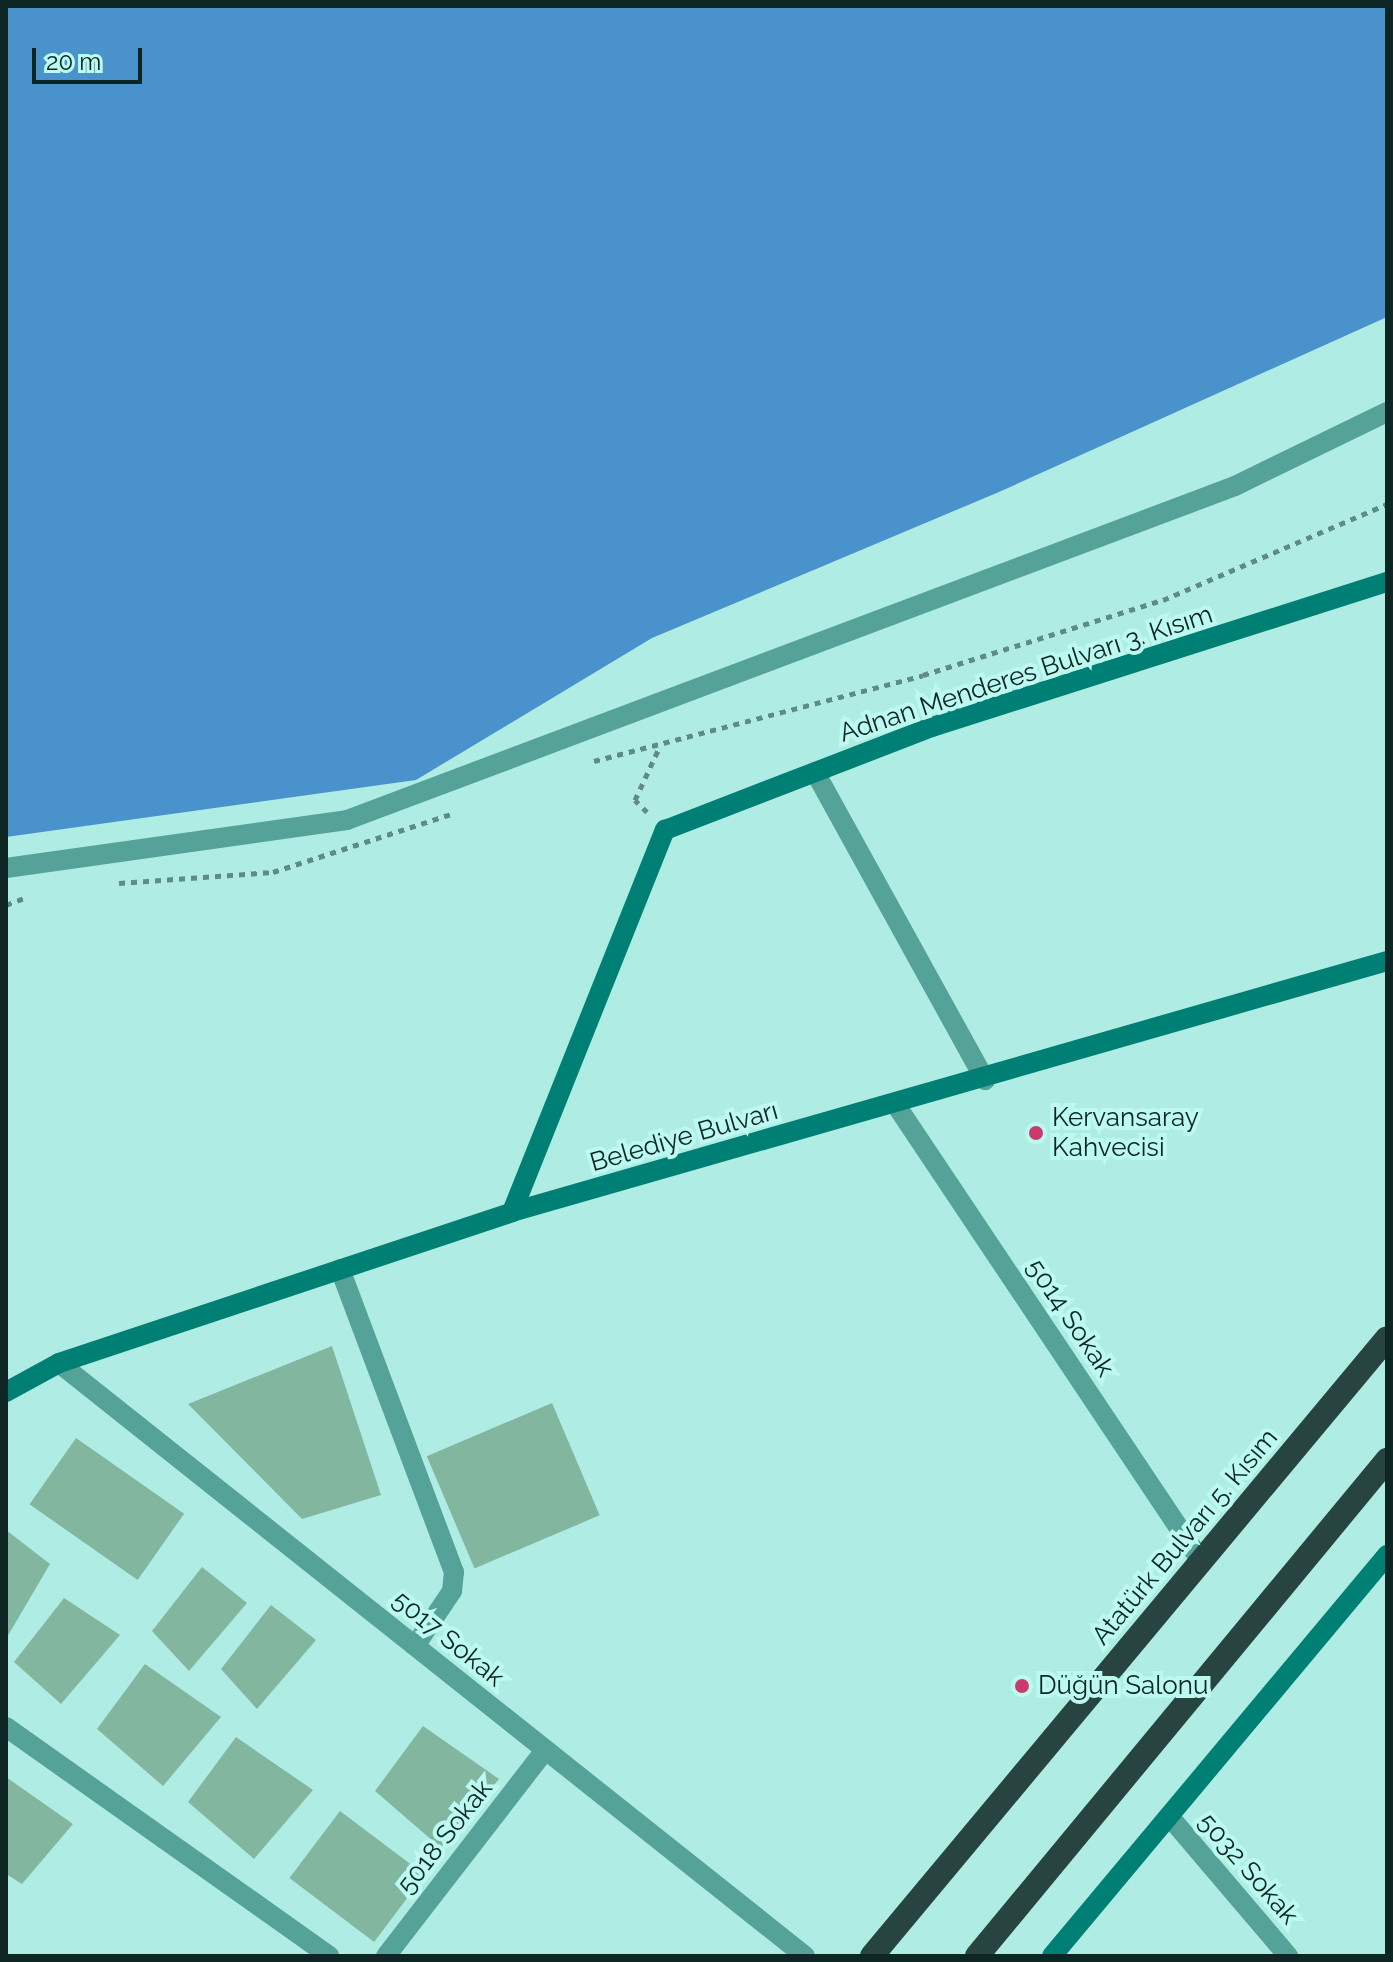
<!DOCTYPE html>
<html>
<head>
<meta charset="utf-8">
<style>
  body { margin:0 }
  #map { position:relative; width:1393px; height:1962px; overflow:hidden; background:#afede4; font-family:Raleway,sans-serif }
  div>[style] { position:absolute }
  .water>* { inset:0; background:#4992cc }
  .building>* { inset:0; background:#83b69f; transform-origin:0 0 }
  .path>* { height:5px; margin-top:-2.5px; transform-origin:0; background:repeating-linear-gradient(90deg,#5f8b85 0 6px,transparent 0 12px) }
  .street>* { height:20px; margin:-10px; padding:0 10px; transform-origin:10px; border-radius:10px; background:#54a298 }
  .secondary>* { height:20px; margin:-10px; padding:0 10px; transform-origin:10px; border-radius:10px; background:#007f74 }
  .highway>* { height:24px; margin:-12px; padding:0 12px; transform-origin:12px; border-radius:12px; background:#284440 }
  .dots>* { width:22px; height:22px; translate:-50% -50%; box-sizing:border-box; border:4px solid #bcfaf1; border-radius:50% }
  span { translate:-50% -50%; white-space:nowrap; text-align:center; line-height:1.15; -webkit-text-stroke:8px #bcfaf1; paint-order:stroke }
  .street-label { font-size:26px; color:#0d2623 }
  .poi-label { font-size:26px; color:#0d2623 }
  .left { translate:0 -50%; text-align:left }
  .frame { position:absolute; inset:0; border:8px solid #0d2623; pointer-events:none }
  .scale { position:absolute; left:32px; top:48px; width:110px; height:36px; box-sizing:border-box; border:4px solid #0d2623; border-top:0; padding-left:10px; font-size:24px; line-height:28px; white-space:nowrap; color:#0d2623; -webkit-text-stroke:6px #bcfaf1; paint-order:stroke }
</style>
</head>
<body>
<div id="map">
  <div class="water">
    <div style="clip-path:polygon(6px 6px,1387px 6px,1387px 317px,999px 492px,652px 638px,416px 780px,6px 837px)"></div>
  </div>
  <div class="building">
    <div style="clip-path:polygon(332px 1346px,381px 1495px,302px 1519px,188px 1404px)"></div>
    <div style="left:552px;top:1403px;width:122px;height:136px;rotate:67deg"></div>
    <div style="left:76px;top:1438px;width:132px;height:81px;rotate:35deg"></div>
    <div style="clip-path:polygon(6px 1530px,50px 1564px,6px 1639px)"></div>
    <div style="clip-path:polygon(202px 1567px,247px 1603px,189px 1671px,152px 1631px)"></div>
    <div style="clip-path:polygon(64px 1598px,120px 1635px,61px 1704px,14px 1662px)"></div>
    <div style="clip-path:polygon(271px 1605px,316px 1640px,257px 1709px,221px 1669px)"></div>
    <div style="clip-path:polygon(145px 1664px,221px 1717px,163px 1786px,97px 1729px)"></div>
    <div style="clip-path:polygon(423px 1726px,499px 1779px,441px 1848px,375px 1791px)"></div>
    <div style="clip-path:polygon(236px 1737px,313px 1790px,254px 1859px,188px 1802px)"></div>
    <div style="clip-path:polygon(6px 1777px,73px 1824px,22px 1884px,6px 1874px)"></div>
    <div style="left:340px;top:1811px;width:106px;height:84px;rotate:37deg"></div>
  </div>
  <div class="path">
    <div style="left:594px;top:761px;width:340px;rotate:-14.6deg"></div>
    <div style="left:923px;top:675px;width:251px;rotate:-17.4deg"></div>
    <div style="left:1163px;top:600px;width:244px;rotate:-23.2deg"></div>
    <div style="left:647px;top:812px;width:17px;rotate:-135deg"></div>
    <div style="left:635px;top:800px;width:57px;rotate:-65.2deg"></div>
    <div style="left:119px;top:883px;width:154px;rotate:-4.1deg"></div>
    <div style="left:273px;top:872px;width:191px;rotate:-18deg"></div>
    <div style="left:6px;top:905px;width:22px;rotate:-21deg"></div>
  </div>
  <div class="street">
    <div style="left:815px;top:772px;width:352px;rotate:61.1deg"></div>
    <div style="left:6px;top:868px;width:344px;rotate:-8deg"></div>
    <div style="left:347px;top:820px;width:949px;rotate:-20.61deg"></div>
    <div style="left:1235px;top:486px;width:169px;rotate:-26deg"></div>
    <div style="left:896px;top:1105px;width:549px;rotate:56.22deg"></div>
    <div style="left:340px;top:1269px;width:324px;rotate:69.4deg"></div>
    <div style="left:454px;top:1572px;width:19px;rotate:96deg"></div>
    <div style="left:452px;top:1591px;width:66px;rotate:123.9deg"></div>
    <div style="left:59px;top:1363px;width:953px;rotate:38.48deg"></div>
    <div style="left:6px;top:1727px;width:396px;rotate:35.3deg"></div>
    <div style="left:1169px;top:1816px;width:184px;rotate:49.6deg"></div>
    <div style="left:386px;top:1956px;width:260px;rotate:-52.3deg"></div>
  </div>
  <div class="secondary">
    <div style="left:512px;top:1212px;width:412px;rotate:-68.2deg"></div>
    <div style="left:665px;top:830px;width:286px;rotate:-21.1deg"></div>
    <div style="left:932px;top:727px;width:478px;rotate:-17.7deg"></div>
    <div style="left:6px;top:1392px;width:60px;rotate:-28.7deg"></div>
    <div style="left:59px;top:1363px;width:478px;rotate:-18.4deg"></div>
    <div style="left:512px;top:1212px;width:910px;rotate:-16.01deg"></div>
    <div style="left:1052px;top:1956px;width:523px;rotate:-50.12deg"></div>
  </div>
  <div class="highway">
    <div style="left:872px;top:1956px;width:804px;rotate:-50.19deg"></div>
    <div style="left:977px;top:1956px;width:644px;rotate:-50.42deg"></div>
  </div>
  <div class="dots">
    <div style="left:1036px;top:1133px;background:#c93b6a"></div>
    <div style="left:1022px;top:1686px;background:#c93b6a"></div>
  </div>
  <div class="street-label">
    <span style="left:1026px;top:674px;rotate:-18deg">Adnan Menderes Bulvarı 3. Kısım</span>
    <span style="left:684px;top:1137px;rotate:-16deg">Belediye Bulvarı</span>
    <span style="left:1070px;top:1318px;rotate:56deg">5014 Sokak</span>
    <span style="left:1185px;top:1537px;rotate:-50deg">Atatürk Bulvarı 5. Kısım</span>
    <span style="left:448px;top:1639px;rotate:39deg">5017 Sokak</span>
    <span style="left:445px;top:1837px;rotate:-52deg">5018 Sokak</span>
    <span style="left:1248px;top:1869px;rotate:49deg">5032 Sokak</span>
  </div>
  <div class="poi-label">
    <span class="left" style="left:1052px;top:1133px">Kervansaray<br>Kahvecisi</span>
    <span class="left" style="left:1038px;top:1686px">Düğün Salonu</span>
  </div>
  <div class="frame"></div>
  <div class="scale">20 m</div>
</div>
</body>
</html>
